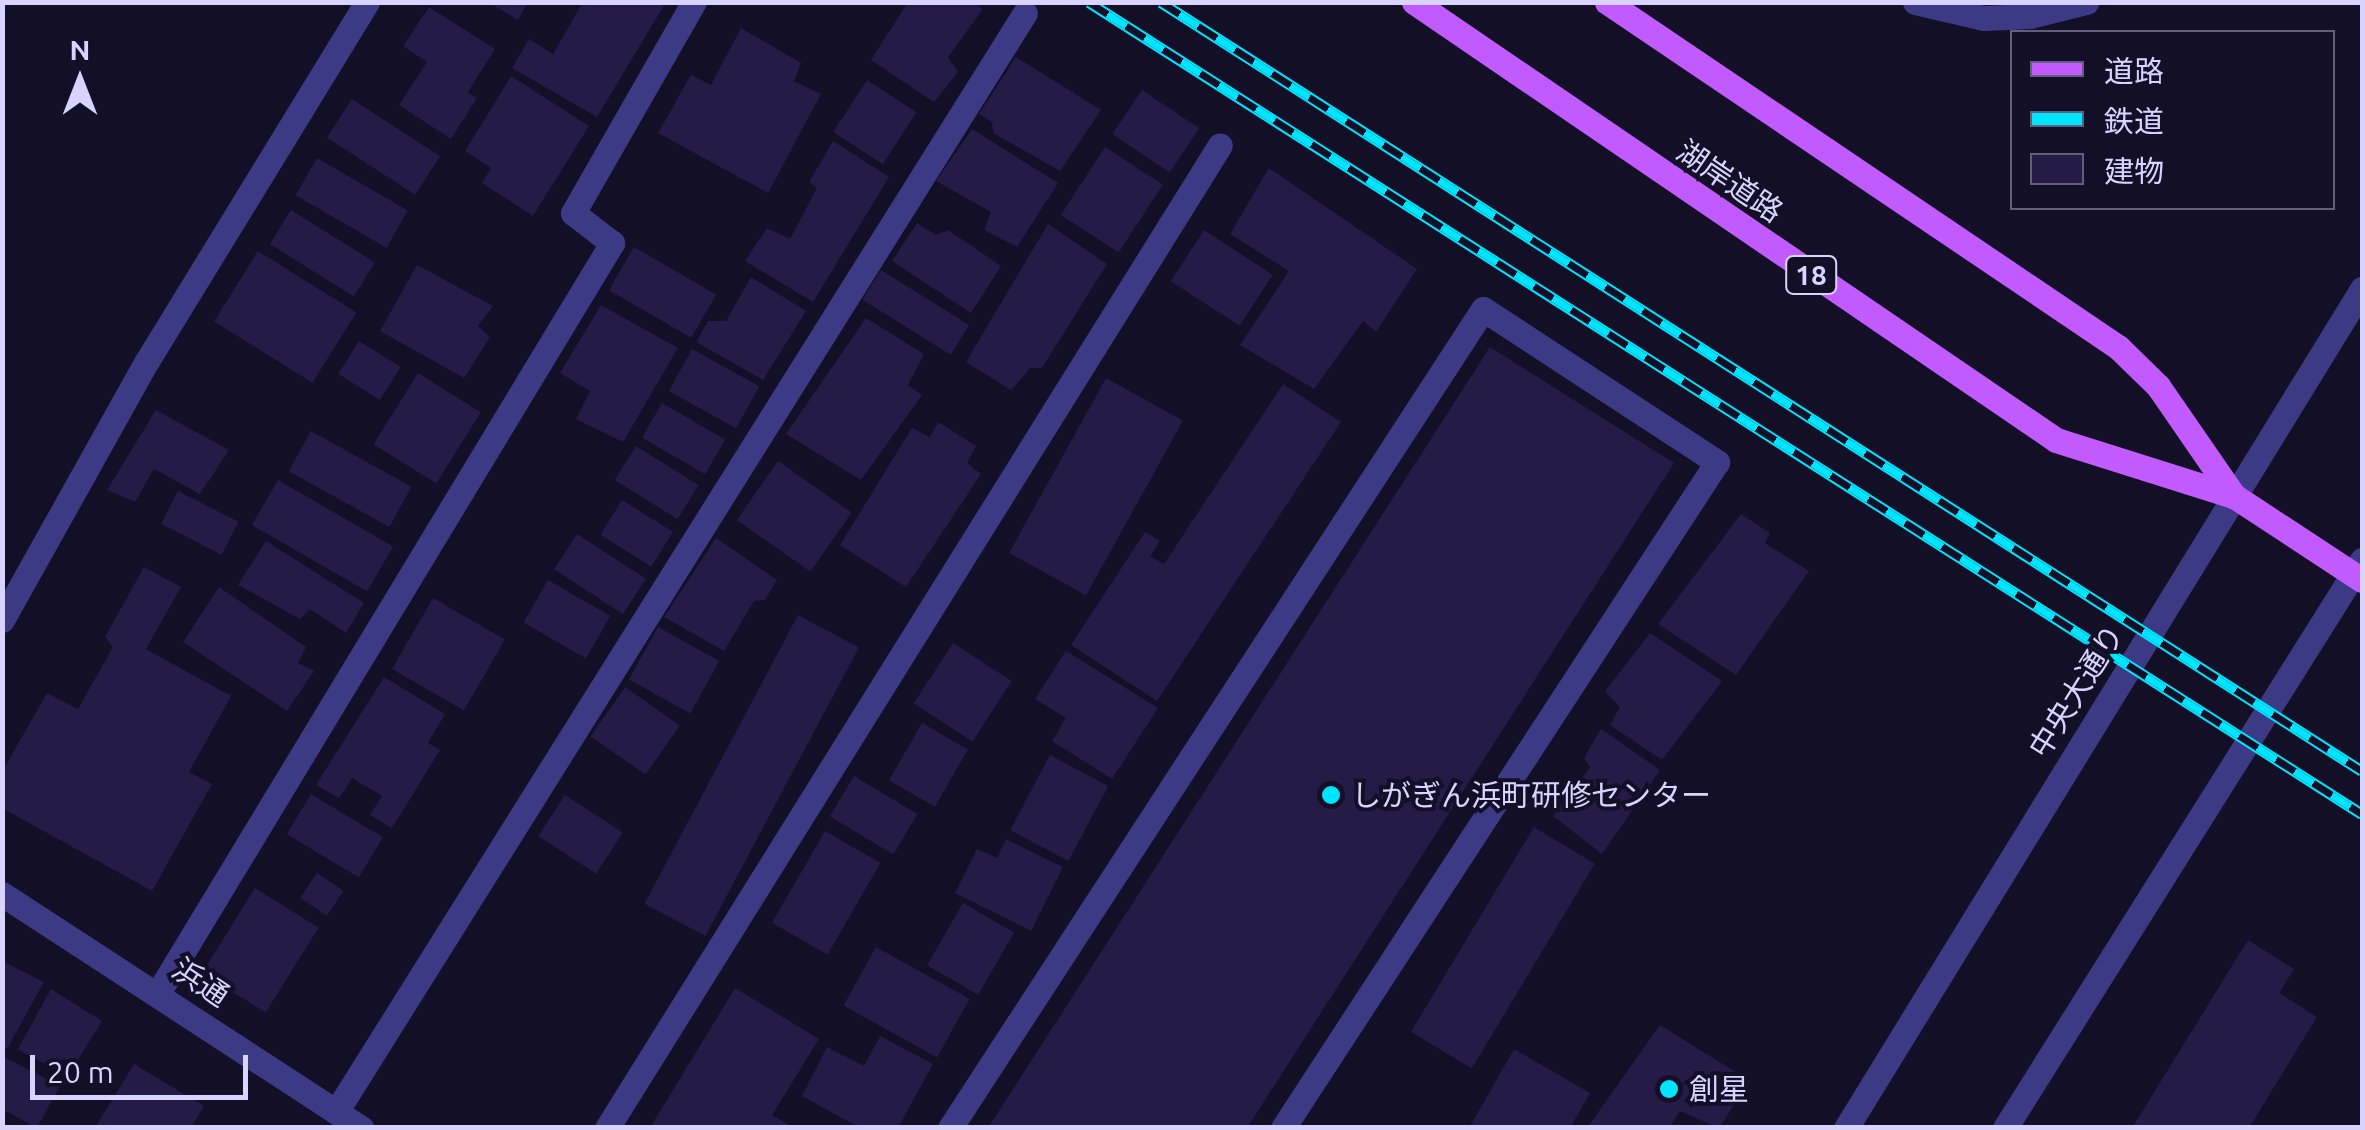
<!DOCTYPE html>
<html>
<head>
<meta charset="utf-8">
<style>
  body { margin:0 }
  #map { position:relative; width:2365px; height:1130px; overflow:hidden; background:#130f26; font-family:Ubuntu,"Noto Sans JP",sans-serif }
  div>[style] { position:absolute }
  .building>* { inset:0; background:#241b47; transform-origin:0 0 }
  .minor>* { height:25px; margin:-12.5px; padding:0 12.5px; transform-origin:12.5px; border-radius:12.5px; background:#3d3a85 }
  .major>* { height:25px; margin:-12.5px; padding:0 12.5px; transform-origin:12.5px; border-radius:12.5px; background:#c25bff }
  .rail>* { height:11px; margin-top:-5.5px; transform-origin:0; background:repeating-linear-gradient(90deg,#130f26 0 22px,#00e5ff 0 44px); box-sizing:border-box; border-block:2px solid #00e5ff }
  .dots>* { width:28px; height:28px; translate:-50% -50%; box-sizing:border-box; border:5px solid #130f26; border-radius:50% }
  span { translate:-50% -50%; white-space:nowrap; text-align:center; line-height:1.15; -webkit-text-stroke:8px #130f26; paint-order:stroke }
  .shield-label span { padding:2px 8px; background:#130f26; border:2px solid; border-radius:8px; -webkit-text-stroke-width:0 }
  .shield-label { font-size:28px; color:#d9d4ff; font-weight:700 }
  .street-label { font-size:30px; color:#d9d4ff }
  .poi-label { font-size:30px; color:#d9d4ff }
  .left { translate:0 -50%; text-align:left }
  .frame { position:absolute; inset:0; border:5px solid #d9d4ff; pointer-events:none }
  .legend { position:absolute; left:2010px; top:30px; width:325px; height:180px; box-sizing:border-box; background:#130f26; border:2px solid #625e7d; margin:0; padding:12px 18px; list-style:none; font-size:30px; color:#d9d4ff }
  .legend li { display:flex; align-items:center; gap:20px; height:50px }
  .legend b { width:50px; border:2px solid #625e7d }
  .north { position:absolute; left:30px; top:30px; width:100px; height:100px; -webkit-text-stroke:8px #130f26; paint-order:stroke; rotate:0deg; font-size:28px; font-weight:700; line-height:40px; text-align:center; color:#d9d4ff }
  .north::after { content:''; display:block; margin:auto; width:35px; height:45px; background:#d9d4ff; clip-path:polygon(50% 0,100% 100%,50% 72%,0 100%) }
  .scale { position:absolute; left:30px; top:1055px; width:218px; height:45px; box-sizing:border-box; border:5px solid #d9d4ff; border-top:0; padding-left:12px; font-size:30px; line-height:35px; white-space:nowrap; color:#d9d4ff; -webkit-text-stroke:8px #130f26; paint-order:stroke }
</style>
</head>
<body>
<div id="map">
  <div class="building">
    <div style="clip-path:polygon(488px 2px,528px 2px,518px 20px)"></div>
    <div style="clip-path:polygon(583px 2px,666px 2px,597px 117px,512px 68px,529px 39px,553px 54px)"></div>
    <div style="clip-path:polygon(908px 2px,973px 2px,983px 9px,948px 57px,958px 72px,934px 102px,871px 60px)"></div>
    <div style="clip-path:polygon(429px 7px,495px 49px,468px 92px,477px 98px,451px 139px,399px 105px,427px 62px,403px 46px)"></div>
    <div style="clip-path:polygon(741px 28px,801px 63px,794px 81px,821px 94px,768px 193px,658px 133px,691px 75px,711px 85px)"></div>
    <div style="clip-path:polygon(1016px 57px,1101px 110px,1060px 171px,993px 133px,992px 122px,979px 114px)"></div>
    <div style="clip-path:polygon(511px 76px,589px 126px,533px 216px,482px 183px,491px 168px,465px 151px)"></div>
    <div style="left:867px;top:80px;width:59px;height:62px;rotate:33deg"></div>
    <div style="left:1142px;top:90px;width:69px;height:53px;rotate:34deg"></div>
    <div style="left:352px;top:99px;width:105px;height:46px;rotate:33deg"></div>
    <div style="clip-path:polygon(972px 129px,1058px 183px,1017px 247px,984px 230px,991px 212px,936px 181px)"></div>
    <div style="clip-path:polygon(833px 141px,889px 177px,813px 302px,745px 261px,767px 228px,790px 239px,817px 188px,809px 182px)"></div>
    <div style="left:1105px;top:147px;width:69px;height:81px;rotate:33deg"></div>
    <div style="left:317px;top:158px;width:105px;height:43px;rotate:30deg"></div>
    <div style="clip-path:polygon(1269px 168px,1417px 269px,1376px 332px,1363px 321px,1314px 389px,1240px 345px,1289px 271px,1230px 234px)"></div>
    <div style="left:291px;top:210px;width:99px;height:40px;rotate:32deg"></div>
    <div style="clip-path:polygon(917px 223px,936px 235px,948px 230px,1001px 266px,971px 313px,892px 261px)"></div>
    <div style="clip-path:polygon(1048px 224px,1107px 264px,1042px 368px,1030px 368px,1011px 390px,966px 362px)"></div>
    <div style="left:1204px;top:230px;width:82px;height:61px;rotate:33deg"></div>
    <div style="left:634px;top:247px;width:95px;height:50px;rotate:30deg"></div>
    <div style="left:258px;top:251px;width:116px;height:83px;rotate:32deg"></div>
    <div style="clip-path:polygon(417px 265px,493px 306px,478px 326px,490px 337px,464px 378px,380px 331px)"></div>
    <div style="left:881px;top:270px;width:104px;height:35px;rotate:32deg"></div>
    <div style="clip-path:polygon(751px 277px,806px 311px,763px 380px,696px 342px,708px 321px,726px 321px)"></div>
    <div style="clip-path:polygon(601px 305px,678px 348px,623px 442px,576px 419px,590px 391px,560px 373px)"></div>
    <div style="clip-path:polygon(866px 318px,924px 354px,908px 385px,922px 395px,861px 480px,786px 434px)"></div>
    <div style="left:359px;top:341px;width:49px;height:39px;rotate:32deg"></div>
    <div style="clip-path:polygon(1490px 347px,1674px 463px,1247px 1128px,988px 1128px)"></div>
    <div style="left:692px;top:349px;width:77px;height:48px;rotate:29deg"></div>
    <div style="left:418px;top:373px;width:74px;height:84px;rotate:32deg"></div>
    <div style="left:1106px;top:378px;width:88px;height:200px;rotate:29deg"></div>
    <div style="clip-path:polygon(1283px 384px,1341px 422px,1157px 701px,1071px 645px,1145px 532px,1160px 541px,1150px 556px,1164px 564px)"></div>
    <div style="left:662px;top:403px;width:73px;height:40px;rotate:30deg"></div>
    <div style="clip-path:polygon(156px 410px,229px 450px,200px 494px,154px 469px,135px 502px,107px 490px)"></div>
    <div style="clip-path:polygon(938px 422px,976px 446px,967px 463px,981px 474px,906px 587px,840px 545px,912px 428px,930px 437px)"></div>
    <div style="left:311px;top:431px;width:115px;height:46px;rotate:29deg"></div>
    <div style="left:636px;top:446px;width:74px;height:40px;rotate:32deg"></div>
    <div style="left:778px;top:461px;width:90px;height:72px;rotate:35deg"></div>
    <div style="left:278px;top:480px;width:133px;height:52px;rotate:30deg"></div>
    <div style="left:178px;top:491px;width:68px;height:37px;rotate:27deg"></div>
    <div style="left:622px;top:500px;width:60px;height:41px;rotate:32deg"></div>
    <div style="clip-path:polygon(1741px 514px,1770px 533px,1765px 543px,1809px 571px,1736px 675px,1658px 624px)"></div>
    <div style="left:577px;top:534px;width:82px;height:42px;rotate:33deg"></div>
    <div style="clip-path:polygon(716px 538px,777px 580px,765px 600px,754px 601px,724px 651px,664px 617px)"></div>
    <div style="clip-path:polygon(266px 541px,364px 603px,346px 633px,310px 609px,300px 619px,238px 585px)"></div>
    <div style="clip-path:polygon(144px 567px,181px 587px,146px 649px,231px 696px,189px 772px,212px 784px,152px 891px,2px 808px,2px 772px,47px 693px,78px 709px,113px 647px,105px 637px)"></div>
    <div style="left:548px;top:580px;width:72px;height:49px;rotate:30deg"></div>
    <div style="clip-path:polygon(219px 587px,306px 647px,298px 663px,314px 671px,287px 711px,183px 642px)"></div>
    <div style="left:433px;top:598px;width:83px;height:82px;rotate:30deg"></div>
    <div style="left:798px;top:615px;width:69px;height:327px;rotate:28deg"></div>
    <div style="left:658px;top:627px;width:70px;height:60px;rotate:29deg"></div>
    <div style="clip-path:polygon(1650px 633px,1722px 681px,1662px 760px,1610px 725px,1620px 707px,1605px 691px)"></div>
    <div style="left:953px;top:643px;width:70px;height:72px;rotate:33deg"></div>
    <div style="clip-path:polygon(1066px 651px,1158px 708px,1112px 779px,1052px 741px,1066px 718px,1035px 699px)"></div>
    <div style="clip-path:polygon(384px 677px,445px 714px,428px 743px,440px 750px,392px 828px,370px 815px,382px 796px,352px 778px,339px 798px,316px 785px)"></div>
    <div style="left:625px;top:687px;width:67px;height:60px;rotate:35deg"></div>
    <div style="left:922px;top:723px;width:53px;height:66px;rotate:30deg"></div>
    <div style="clip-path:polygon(1601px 729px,1660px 770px,1602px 854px,1553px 816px,1590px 767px,1584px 758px)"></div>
    <div style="left:1050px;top:755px;width:66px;height:85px;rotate:28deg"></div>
    <div style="left:854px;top:776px;width:74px;height:47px;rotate:31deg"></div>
    <div style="left:311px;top:794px;width:84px;height:47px;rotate:31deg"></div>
    <div style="left:565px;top:795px;width:69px;height:49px;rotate:33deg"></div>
    <div style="left:1534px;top:827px;width:71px;height:239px;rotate:31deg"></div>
    <div style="left:825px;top:831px;width:64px;height:106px;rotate:30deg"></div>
    <div style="clip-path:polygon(1006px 839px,1063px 867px,1031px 931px,955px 893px,977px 849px,997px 858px)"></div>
    <div style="left:317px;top:873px;width:32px;height:30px;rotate:34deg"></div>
    <div style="left:255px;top:888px;width:75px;height:100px;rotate:32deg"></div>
    <div style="left:963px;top:903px;width:59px;height:72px;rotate:30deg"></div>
    <div style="clip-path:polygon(2248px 940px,2294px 969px,2279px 993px,2317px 1017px,2249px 1128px,2132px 1128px)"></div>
    <div style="left:876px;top:947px;width:107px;height:67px;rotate:29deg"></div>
    <div style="clip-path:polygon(2px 961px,44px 982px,7px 1049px,2px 1047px)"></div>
    <div style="clip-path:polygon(735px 988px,819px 1039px,772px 1115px,794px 1128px,650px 1128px)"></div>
    <div style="clip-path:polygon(51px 989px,102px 1021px,76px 1063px,63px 1059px,55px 1070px,18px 1049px)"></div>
    <div style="clip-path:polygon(1660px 1025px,1750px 1081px,1719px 1128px,1680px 1111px,1669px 1128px,1587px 1128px)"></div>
    <div style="clip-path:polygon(880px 1036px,933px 1064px,898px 1128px,860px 1128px,802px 1096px,827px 1047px,864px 1066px)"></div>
    <div style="clip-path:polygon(1514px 1049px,1590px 1093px,1570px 1128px,1469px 1128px)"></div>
    <div style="clip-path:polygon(2px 1056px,60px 1086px,37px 1128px,2px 1109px)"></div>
    <div style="clip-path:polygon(134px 1064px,204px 1106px,191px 1128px,95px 1128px)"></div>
  </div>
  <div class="minor">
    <div style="left:1915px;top:2px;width:71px;rotate:13.1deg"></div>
    <div style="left:1984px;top:18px;width:46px;rotate:-2.5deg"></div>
    <div style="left:2030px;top:16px;width:58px;rotate:-14deg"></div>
    <div style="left:2px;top:620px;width:297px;rotate:-60.8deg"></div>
    <div style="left:147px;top:361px;width:421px;rotate:-58.5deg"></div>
    <div style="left:2px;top:894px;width:429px;rotate:33.1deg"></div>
    <div style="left:158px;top:993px;width:877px;rotate:-58.81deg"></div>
    <div style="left:612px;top:243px;width:49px;rotate:-142.4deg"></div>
    <div style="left:573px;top:213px;width:243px;rotate:-60.2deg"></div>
    <div style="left:336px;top:1112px;width:1297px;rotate:-57.92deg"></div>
    <div style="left:607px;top:1128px;width:1158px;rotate:-58.05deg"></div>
    <div style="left:950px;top:1128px;width:977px;rotate:-56.94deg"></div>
    <div style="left:1483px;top:309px;width:280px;rotate:33.2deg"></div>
    <div style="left:1717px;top:462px;width:795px;rotate:123.09deg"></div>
    <div style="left:1846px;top:1128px;width:985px;rotate:-58.41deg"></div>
    <div style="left:2005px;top:1128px;width:671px;rotate:-57.85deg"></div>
  </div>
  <div class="major">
    <div style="left:1414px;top:2px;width:777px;rotate:34.3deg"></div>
    <div style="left:2056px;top:440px;width:187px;rotate:17.5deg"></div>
    <div style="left:2234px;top:496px;width:153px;rotate:33.3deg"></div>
    <div style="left:1607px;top:2px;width:617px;rotate:34.03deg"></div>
    <div style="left:2118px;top:347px;width:56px;rotate:44.3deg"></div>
    <div style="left:2158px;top:386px;width:134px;rotate:55.4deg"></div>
  </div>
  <div class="rail">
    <div style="left:1089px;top:2px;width:1510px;rotate:32.53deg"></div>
    <div style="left:1161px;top:2px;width:1426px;rotate:32.63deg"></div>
  </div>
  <div class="dots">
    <div style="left:1331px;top:795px;background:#00e5ff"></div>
    <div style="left:1669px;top:1089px;background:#00e5ff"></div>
  </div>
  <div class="shield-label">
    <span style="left:1811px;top:275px">18</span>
  </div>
  <div class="street-label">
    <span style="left:1730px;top:181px;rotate:34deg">湖岸道路</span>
    <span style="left:2076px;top:691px;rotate:-58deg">中央大通り</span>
    <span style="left:201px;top:982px;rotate:34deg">浜通</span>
  </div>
  <div class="poi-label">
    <span class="left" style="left:1351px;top:795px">しがぎん浜町研修センター</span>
    <span class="left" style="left:1689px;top:1089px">創星</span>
  </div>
  <div class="frame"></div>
  <ul class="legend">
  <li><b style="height:12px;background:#c25bff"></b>道路</li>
  <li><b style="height:12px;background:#00e5ff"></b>鉄道</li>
  <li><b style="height:28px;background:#241b47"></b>建物</li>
  </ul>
  <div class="north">N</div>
  <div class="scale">20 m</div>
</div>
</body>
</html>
